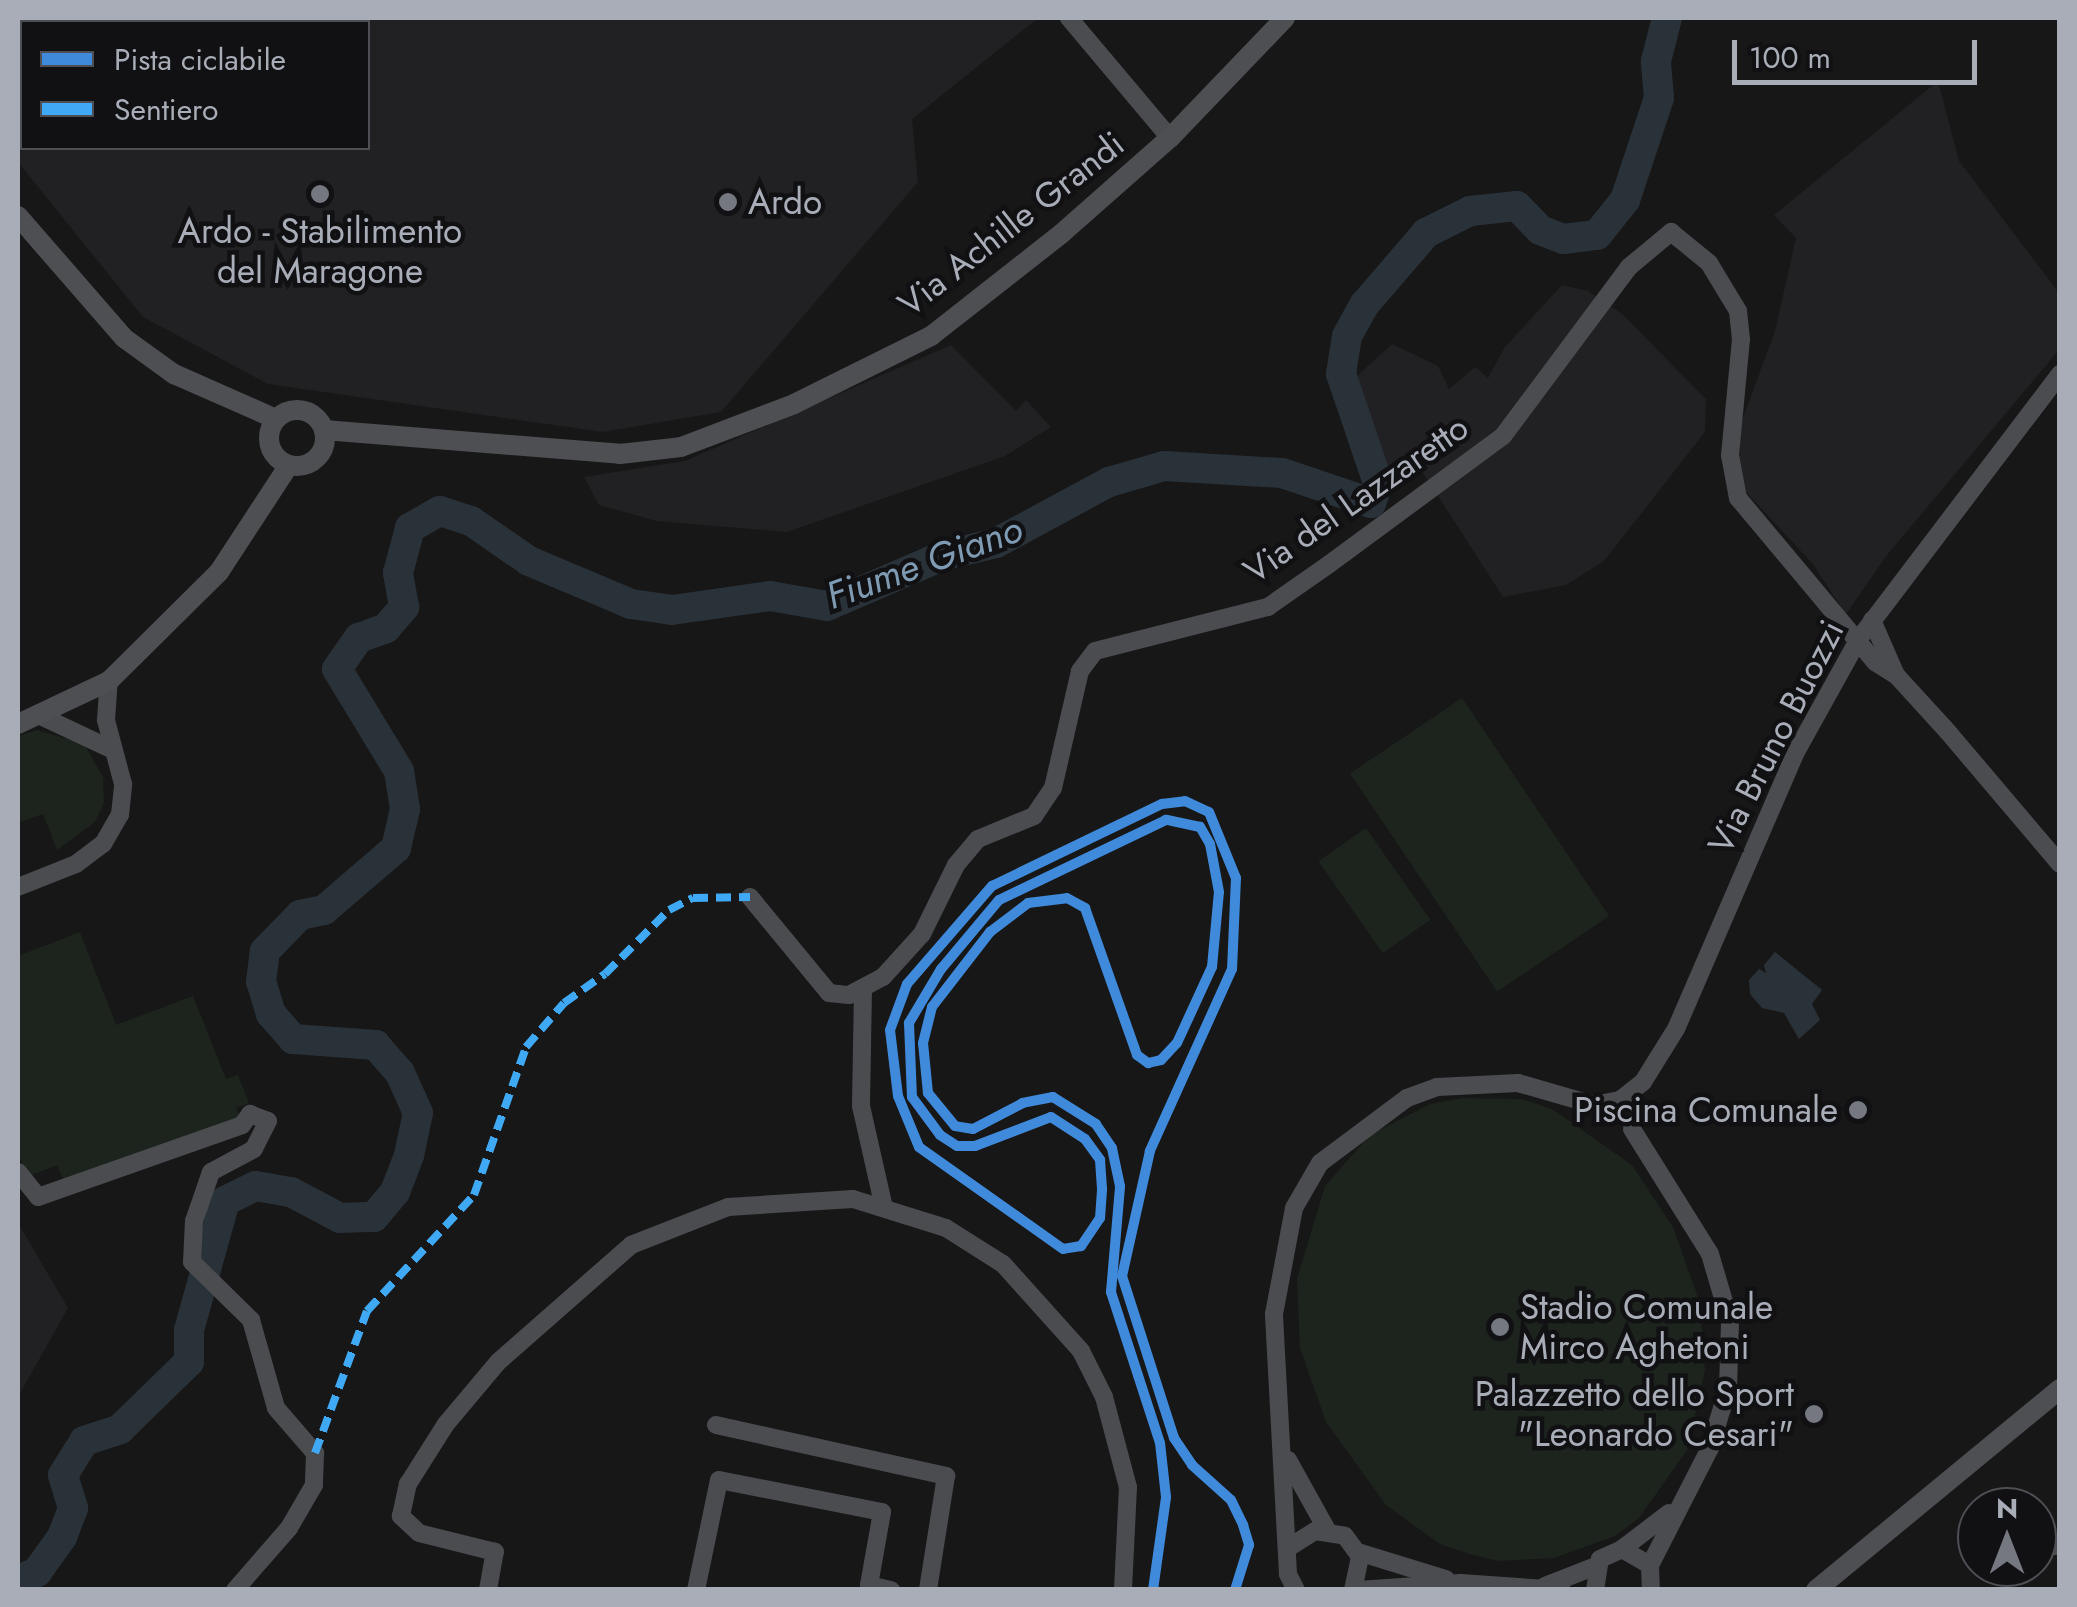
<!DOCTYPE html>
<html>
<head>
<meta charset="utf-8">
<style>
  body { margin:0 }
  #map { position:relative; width:2077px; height:1607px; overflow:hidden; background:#171717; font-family:Jost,sans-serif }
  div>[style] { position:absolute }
  .built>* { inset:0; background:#212123 }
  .green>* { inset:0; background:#1d241e; transform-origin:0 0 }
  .water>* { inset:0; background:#2a3239 }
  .river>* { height:30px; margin:-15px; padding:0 15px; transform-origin:15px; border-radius:15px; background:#2a3239 }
  .minor>* { height:18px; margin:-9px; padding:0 9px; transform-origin:9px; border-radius:9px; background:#4b4c50 }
  .major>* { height:20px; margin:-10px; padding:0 10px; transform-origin:10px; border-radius:10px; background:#4d4f52 }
  .major>.ring { margin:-10px; padding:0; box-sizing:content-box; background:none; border:20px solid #4d4f52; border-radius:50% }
  .rail>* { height:9px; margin-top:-4.5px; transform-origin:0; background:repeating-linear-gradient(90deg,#111113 0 15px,#4b4c4f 0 30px); box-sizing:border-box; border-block:2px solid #4b4c4f }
  .quiet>* { height:8px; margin-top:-4px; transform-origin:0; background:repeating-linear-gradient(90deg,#3fa9f5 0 15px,transparent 0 23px) }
  .cycleway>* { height:10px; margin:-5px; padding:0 5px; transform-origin:5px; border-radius:5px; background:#408adc }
  .dots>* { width:28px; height:28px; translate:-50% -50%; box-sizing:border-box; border:5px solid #111113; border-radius:50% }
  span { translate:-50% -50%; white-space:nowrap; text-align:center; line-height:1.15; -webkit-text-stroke:9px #111113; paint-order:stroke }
  .poi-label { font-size:35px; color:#a8adb8 }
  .left { translate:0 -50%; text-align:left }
  .right { translate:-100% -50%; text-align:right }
  .street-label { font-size:35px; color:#a8adb8 }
  .water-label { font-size:38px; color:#7f9bb3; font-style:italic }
  .frame { position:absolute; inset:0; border:20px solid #a8adb8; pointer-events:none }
  .legend { position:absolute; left:20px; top:20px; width:350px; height:130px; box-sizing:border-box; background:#111113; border:2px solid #4d4f55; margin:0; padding:12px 18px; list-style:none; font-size:30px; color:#a8adb8 }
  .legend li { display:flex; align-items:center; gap:20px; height:50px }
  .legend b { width:50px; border:2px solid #4d4f55 }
  .north { position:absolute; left:1957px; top:1487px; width:100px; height:100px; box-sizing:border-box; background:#111113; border:2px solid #4d4f55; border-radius:50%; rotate:0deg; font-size:28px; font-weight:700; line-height:40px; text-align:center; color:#a8adb8 }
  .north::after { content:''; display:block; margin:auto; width:35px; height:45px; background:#757880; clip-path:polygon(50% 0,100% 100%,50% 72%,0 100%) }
  .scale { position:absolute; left:1732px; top:40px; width:245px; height:45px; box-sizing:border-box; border:5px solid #a8adb8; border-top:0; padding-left:12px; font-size:30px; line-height:35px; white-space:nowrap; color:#a8adb8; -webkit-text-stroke:8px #111113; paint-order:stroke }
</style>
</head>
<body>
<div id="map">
  <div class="built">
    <div style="clip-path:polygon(18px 18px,1038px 18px,912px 119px,918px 182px,721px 412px,603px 432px,268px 384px,143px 317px,18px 162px,22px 144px,368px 148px,368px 22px,22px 22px,22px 99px)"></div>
    <div style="clip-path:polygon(1938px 81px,1959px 161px,2059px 293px,2059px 350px,1887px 555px,1846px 614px,1812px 563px,1746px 492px,1740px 459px,1740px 426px,1775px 331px,1796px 238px,1774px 215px)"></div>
    <div style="clip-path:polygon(1562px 285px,1588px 291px,1622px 314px,1706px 399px,1705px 432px,1604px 561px,1566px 585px,1503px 597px,1420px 468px,1388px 483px,1355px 378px,1392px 344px,1438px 366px,1449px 389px,1475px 367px,1488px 378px,1505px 347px)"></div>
    <div style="clip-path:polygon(951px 345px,1016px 411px,1026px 400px,1051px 427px,1005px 456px,787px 532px,657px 521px,599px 505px,584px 477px,685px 461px)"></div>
    <div style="clip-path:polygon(18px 1223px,68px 1308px,18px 1397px)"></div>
  </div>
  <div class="green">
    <div style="left:1462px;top:698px;width:263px;height:135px;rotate:56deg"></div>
    <div style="clip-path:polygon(37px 730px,84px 744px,103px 777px,104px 803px,95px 822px,57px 850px,43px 814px,18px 823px,18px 736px)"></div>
    <div style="left:1366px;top:828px;width:112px;height:58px;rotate:55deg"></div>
    <div style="clip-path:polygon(80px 932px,116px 1025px,193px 996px,226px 1079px,238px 1075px,249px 1103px,236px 1108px,240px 1118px,66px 1185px,57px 1165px,27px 1177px,18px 1152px,18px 956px)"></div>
    <div style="clip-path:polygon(1463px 1098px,1522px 1099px,1552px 1109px,1632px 1165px,1673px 1227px,1700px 1303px,1705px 1371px,1687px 1450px,1639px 1518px,1615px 1536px,1554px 1558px,1498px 1561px,1470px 1554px,1440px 1544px,1386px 1505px,1326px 1422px,1300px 1348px,1297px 1279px,1325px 1186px,1370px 1135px,1430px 1104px)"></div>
  </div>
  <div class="water">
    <div style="clip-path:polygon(1775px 952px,1822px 990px,1812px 1004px,1820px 1020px,1799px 1039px,1784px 1013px,1762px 1008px,1750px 994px,1749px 980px,1759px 969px,1766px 973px,1764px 965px)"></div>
  </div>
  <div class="river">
    <div style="left:18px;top:1580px;width:21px;rotate:-23deg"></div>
    <div style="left:37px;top:1572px;width:43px;rotate:-54.5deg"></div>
    <div style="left:62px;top:1537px;width:31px;rotate:-69deg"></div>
    <div style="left:73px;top:1508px;width:34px;rotate:-107deg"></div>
    <div style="left:63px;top:1475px;width:40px;rotate:-58deg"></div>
    <div style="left:84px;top:1441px;width:38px;rotate:-18deg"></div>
    <div style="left:120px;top:1429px;width:96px;rotate:-44.2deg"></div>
    <div style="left:189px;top:1362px;width:32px;rotate:-90deg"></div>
    <div style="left:189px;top:1330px;width:134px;rotate:-74.4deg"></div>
    <div style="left:225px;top:1201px;width:34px;rotate:-26deg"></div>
    <div style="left:256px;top:1186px;width:36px;rotate:10deg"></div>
    <div style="left:291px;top:1192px;width:55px;rotate:28deg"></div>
    <div style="left:340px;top:1218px;width:34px;rotate:-2deg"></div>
    <div style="left:374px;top:1217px;width:33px;rotate:-50deg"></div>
    <div style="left:395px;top:1192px;width:40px;rotate:-69deg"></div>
    <div style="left:409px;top:1155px;width:43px;rotate:-77.9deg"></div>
    <div style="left:418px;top:1113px;width:44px;rotate:-114.2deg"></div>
    <div style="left:400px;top:1073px;width:37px;rotate:-131deg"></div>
    <div style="left:376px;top:1045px;width:83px;rotate:-175.9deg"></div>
    <div style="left:293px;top:1039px;width:33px;rotate:-131deg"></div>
    <div style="left:271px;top:1014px;width:34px;rotate:-107deg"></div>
    <div style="left:261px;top:982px;width:31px;rotate:-83deg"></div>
    <div style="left:265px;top:951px;width:50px;rotate:-45.8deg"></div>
    <div style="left:300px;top:915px;width:25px;rotate:-12deg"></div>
    <div style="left:324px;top:910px;width:95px;rotate:-40.7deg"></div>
    <div style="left:396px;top:848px;width:40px;rotate:-77deg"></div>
    <div style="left:405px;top:809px;width:38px;rotate:-99deg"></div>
    <div style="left:399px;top:771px;width:119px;rotate:-121.3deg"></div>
    <div style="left:337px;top:669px;width:38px;rotate:-55deg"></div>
    <div style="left:359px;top:638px;width:29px;rotate:-20deg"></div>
    <div style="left:386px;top:628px;width:28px;rotate:-49deg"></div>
    <div style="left:404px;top:607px;width:35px;rotate:-100deg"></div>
    <div style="left:398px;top:573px;width:47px;rotate:-75.1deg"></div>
    <div style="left:410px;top:528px;width:34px;rotate:-30deg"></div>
    <div style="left:440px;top:511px;width:33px;rotate:18deg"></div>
    <div style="left:471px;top:521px;width:70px;rotate:34.6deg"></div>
    <div style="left:529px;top:561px;width:111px;rotate:22.9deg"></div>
    <div style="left:631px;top:604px;width:41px;rotate:8.3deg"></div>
    <div style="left:672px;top:610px;width:99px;rotate:-8.1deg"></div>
    <div style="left:770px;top:596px;width:58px;rotate:10deg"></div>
    <div style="left:827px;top:606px;width:125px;rotate:-23.5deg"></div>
    <div style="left:942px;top:556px;width:56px;rotate:-13.5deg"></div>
    <div style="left:996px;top:543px;width:128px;rotate:-28.4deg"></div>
    <div style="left:1109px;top:482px;width:57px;rotate:-16.2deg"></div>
    <div style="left:1164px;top:466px;width:118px;rotate:3.4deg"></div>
    <div style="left:1282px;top:473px;width:94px;rotate:18.6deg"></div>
    <div style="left:1371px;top:503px;width:21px;rotate:-71deg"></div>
    <div style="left:1378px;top:483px;width:115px;rotate:-108.7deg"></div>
    <div style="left:1341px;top:374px;width:38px;rotate:-81deg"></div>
    <div style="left:1347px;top:336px;width:37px;rotate:-61deg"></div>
    <div style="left:1365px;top:304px;width:94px;rotate:-49.3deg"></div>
    <div style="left:1426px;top:233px;width:49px;rotate:-26.6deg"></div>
    <div style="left:1470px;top:211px;width:47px;rotate:-6.1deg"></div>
    <div style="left:1517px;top:206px;width:33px;rotate:46deg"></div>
    <div style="left:1540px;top:230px;width:25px;rotate:21deg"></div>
    <div style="left:1563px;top:239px;width:34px;rotate:-7deg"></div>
    <div style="left:1597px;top:235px;width:45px;rotate:-51.3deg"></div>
    <div style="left:1625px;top:200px;width:108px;rotate:-71.6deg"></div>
    <div style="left:1659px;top:98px;width:37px;rotate:-95deg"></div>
    <div style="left:1656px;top:61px;width:44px;rotate:-75.7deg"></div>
  </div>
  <div class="minor">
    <div style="left:1069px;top:18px;width:157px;rotate:49.9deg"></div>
    <div style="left:1872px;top:620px;width:60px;rotate:66.4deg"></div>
    <div style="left:43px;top:717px;width:73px;rotate:25.2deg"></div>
    <div style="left:18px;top:887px;width:62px;rotate:-21.6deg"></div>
    <div style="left:76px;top:864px;width:34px;rotate:-37deg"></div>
    <div style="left:103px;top:844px;width:34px;rotate:-60deg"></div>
    <div style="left:120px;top:815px;width:31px;rotate:-84deg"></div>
    <div style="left:123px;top:784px;width:66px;rotate:-104.9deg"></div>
    <div style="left:106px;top:720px;width:39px;rotate:-86deg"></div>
    <div style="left:750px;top:897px;width:124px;rotate:50.5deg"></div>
    <div style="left:829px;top:993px;width:20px;rotate:6deg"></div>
    <div style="left:849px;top:995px;width:38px;rotate:-28deg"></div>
    <div style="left:883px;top:977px;width:58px;rotate:-47.8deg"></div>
    <div style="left:922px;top:934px;width:77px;rotate:-63.8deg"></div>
    <div style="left:956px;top:865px;width:34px;rotate:-50deg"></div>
    <div style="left:978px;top:839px;width:61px;rotate:-22.3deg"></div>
    <div style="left:1034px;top:816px;width:34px;rotate:-56deg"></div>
    <div style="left:1053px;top:788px;width:120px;rotate:-77deg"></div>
    <div style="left:1080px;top:671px;width:25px;rotate:-53deg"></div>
    <div style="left:1095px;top:651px;width:179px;rotate:-14.3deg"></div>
    <div style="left:1268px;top:607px;width:73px;rotate:-35deg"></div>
    <div style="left:1328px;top:565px;width:217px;rotate:-36.4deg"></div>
    <div style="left:1503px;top:436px;width:211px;rotate:-53.3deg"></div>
    <div style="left:1629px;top:267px;width:55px;rotate:-39.8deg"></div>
    <div style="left:1671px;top:232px;width:49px;rotate:39.2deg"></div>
    <div style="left:1709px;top:263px;width:56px;rotate:58.9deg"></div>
    <div style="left:1738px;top:311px;width:28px;rotate:84deg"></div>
    <div style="left:1741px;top:339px;width:117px;rotate:95.4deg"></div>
    <div style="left:1730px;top:455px;width:44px;rotate:79.5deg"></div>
    <div style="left:1738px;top:498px;width:214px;rotate:50.1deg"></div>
    <div style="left:1875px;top:662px;width:25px;rotate:32deg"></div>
    <div style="left:1896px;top:675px;width:77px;rotate:47.6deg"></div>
    <div style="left:1948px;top:732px;width:173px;rotate:49.7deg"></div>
    <div style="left:863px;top:989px;width:117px;rotate:91deg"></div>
    <div style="left:861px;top:1106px;width:100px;rotate:77.3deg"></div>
    <div style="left:1632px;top:1129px;width:147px;rotate:58deg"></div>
    <div style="left:1710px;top:1254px;width:71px;rotate:73.6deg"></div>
    <div style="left:1730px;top:1322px;width:66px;rotate:91.7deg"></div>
    <div style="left:1728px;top:1388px;width:63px;rotate:106.7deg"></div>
    <div style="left:1710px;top:1448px;width:131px;rotate:117.1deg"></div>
    <div style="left:18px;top:1172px;width:32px;rotate:51deg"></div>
    <div style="left:38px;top:1197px;width:216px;rotate:-19.4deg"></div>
    <div style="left:242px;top:1125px;width:14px;rotate:-54deg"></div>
    <div style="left:250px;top:1114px;width:19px;rotate:21deg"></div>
    <div style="left:268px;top:1121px;width:31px;rotate:117deg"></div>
    <div style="left:254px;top:1149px;width:49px;rotate:151.9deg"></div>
    <div style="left:211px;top:1172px;width:52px;rotate:109.1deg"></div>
    <div style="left:194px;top:1221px;width:41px;rotate:92.8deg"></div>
    <div style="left:192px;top:1262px;width:83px;rotate:44.5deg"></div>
    <div style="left:251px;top:1320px;width:91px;rotate:74.1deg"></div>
    <div style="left:276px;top:1408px;width:60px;rotate:49.1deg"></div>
    <div style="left:315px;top:1453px;width:32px;rotate:92deg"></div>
    <div style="left:314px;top:1485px;width:50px;rotate:120.2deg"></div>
    <div style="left:289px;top:1528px;width:82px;rotate:131.1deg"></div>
    <div style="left:716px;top:1425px;width:236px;rotate:12.5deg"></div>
    <div style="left:946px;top:1476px;width:115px;rotate:99deg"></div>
    <div style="left:1288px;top:1460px;width:80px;rotate:60.9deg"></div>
    <div style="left:1291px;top:1546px;width:28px;rotate:-32deg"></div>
    <div style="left:1315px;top:1531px;width:30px;rotate:9deg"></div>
    <div style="left:1345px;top:1536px;width:26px;rotate:54deg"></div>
    <div style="left:1360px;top:1557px;width:34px;rotate:102deg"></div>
    <div style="left:2056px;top:1546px;width:5px;rotate:-37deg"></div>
    <div style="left:1622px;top:1549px;width:59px;rotate:-37.5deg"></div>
    <div style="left:1358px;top:1552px;width:92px;rotate:17.1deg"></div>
    <div style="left:1545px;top:1586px;width:55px;rotate:-21.4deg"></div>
    <div style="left:488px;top:1590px;width:39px;rotate:-80deg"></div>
    <div style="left:495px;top:1552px;width:78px;rotate:-166deg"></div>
    <div style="left:419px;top:1533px;width:25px;rotate:-137deg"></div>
    <div style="left:401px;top:1516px;width:33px;rotate:-78deg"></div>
    <div style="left:408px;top:1484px;width:71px;rotate:-57.7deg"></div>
    <div style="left:446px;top:1424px;width:81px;rotate:-50deg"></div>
    <div style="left:498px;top:1362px;width:177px;rotate:-41.3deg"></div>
    <div style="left:631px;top:1245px;width:104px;rotate:-21.4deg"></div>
    <div style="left:728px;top:1207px;width:125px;rotate:-3.7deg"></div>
    <div style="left:853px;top:1199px;width:97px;rotate:17.3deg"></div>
    <div style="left:946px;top:1228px;width:67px;rotate:32.3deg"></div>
    <div style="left:1003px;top:1264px;width:117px;rotate:48.1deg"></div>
    <div style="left:1081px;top:1351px;width:51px;rotate:63.4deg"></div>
    <div style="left:1104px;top:1397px;width:93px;rotate:75.1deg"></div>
    <div style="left:1128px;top:1487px;width:103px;rotate:92.8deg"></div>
    <div style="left:696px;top:1590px;width:112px;rotate:-78.2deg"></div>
    <div style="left:719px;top:1480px;width:166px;rotate:11.1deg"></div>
    <div style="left:882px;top:1512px;width:74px;rotate:100.1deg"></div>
    <div style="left:869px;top:1585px;width:23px;rotate:13deg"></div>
    <div style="left:1296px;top:1590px;width:18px;rotate:-117deg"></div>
    <div style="left:1288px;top:1574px;width:260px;rotate:-93.1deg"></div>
    <div style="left:1274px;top:1314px;width:108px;rotate:-79.3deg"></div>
    <div style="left:1294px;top:1208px;width:52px;rotate:-60deg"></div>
    <div style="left:1320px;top:1163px;width:109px;rotate:-36.8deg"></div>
    <div style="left:1407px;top:1098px;width:32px;rotate:-20deg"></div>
    <div style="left:1437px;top:1087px;width:81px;rotate:-2.8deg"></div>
    <div style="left:1518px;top:1083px;width:79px;rotate:16.1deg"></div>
    <div style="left:1594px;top:1105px;width:26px;rotate:-11deg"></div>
    <div style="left:1620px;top:1100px;width:29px;rotate:-38deg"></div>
    <div style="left:1643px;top:1082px;width:62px;rotate:-58.1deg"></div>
    <div style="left:1676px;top:1029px;width:302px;rotate:-66.6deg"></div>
    <div style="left:1796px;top:752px;width:128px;rotate:-61deg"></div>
    <div style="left:1858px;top:640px;width:334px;rotate:-52.8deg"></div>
    <div style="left:1358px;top:1590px;width:103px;rotate:-3.9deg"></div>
    <div style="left:1461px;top:1583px;width:101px;rotate:4deg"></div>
    <div style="left:1595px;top:1590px;width:31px;rotate:-81deg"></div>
    <div style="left:1600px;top:1559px;width:24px;rotate:-24deg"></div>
    <div style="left:1622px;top:1549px;width:32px;rotate:30deg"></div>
    <div style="left:1650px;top:1565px;width:25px;rotate:88deg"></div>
  </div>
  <div class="major">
    <div style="left:18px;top:216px;width:162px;rotate:49deg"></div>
    <div style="left:124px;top:338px;width:62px;rotate:35.8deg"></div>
    <div style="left:174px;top:374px;width:111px;rotate:23.8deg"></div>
    <div class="ring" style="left:269px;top:410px;width:36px;height:36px"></div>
    <div style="left:324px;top:430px;width:297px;rotate:4.6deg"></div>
    <div style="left:620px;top:454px;width:61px;rotate:-6.5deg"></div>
    <div style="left:681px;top:447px;width:121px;rotate:-20.8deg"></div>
    <div style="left:794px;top:404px;width:153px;rotate:-26.4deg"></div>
    <div style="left:931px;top:336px;width:165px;rotate:-38.1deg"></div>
    <div style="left:1061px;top:234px;width:145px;rotate:-41.4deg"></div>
    <div style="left:1170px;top:138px;width:166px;rotate:-46.2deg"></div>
    <div style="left:18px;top:724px;width:101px;rotate:-25.3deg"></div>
    <div style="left:109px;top:681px;width:155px;rotate:-44.7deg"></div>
    <div style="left:219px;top:572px;width:128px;rotate:-56.8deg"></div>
    <div style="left:1816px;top:1590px;width:316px;rotate:-39.5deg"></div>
  </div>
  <div class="rail">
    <div style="left:18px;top:38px;width:9px;rotate:-63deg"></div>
  </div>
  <div class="quiet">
    <div style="left:315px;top:1453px;width:151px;rotate:-69.9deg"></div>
    <div style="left:367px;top:1311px;width:158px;rotate:-47.3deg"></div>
    <div style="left:474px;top:1195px;width:157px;rotate:-70.6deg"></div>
    <div style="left:526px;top:1047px;width:58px;rotate:-49.2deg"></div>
    <div style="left:564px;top:1003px;width:50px;rotate:-35.3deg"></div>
    <div style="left:605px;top:974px;width:91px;rotate:-45deg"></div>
    <div style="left:669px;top:910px;width:27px;rotate:-27deg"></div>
    <div style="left:693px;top:898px;width:57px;rotate:-1deg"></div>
  </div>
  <div class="cycleway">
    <div style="left:1153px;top:1590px;width:94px;rotate:-82deg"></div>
    <div style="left:1166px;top:1497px;width:54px;rotate:-96.3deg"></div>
    <div style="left:1160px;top:1443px;width:159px;rotate:-108deg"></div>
    <div style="left:1111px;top:1292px;width:106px;rotate:-85.1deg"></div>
    <div style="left:1120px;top:1186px;width:39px;rotate:-102deg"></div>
    <div style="left:1112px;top:1148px;width:29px;rotate:-124deg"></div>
    <div style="left:1096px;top:1124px;width:51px;rotate:-147.9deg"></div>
    <div style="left:1053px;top:1097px;width:31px;rotate:169deg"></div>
    <div style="left:1023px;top:1103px;width:56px;rotate:152.5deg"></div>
    <div style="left:973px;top:1129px;width:18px;rotate:-171deg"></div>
    <div style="left:955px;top:1126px;width:43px;rotate:-129.3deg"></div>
    <div style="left:928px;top:1093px;width:50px;rotate:-95.7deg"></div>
    <div style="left:923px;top:1043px;width:37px;rotate:-76deg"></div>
    <div style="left:932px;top:1007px;width:95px;rotate:-52.3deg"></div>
    <div style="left:990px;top:932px;width:48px;rotate:-37.3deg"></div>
    <div style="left:1028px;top:903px;width:39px;rotate:-7deg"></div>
    <div style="left:1067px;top:898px;width:21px;rotate:29deg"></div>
    <div style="left:1085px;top:908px;width:156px;rotate:70.5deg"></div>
    <div style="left:1137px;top:1055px;width:14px;rotate:36deg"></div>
    <div style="left:1148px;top:1063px;width:13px;rotate:-13deg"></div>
    <div style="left:1161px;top:1060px;width:23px;rotate:-47deg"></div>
    <div style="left:1177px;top:1043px;width:84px;rotate:-65.3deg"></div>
    <div style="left:1212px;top:967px;width:75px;rotate:-84.7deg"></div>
    <div style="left:1219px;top:892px;width:49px;rotate:-100.6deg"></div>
    <div style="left:1210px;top:844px;width:20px;rotate:-120deg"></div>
    <div style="left:1200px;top:827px;width:35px;rotate:-168deg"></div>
    <div style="left:1166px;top:820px;width:185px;rotate:154.4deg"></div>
    <div style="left:999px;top:900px;width:90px;rotate:130deg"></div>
    <div style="left:941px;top:969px;width:63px;rotate:120.7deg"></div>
    <div style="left:909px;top:1023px;width:74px;rotate:87.7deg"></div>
    <div style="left:912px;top:1097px;width:47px;rotate:53.6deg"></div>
    <div style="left:940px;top:1135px;width:20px;rotate:33deg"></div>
    <div style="left:957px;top:1146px;width:18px"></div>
    <div style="left:975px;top:1146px;width:81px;rotate:-20.9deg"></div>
    <div style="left:1051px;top:1117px;width:40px;rotate:32.9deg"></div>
    <div style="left:1085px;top:1139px;width:26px;rotate:54deg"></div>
    <div style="left:1100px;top:1160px;width:30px;rotate:86deg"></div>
    <div style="left:1102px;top:1190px;width:28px;rotate:94deg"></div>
    <div style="left:1100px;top:1218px;width:34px;rotate:124deg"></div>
    <div style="left:1081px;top:1246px;width:18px;rotate:171deg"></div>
    <div style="left:1063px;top:1249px;width:176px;rotate:-144.7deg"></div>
    <div style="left:919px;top:1147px;width:55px;rotate:-112.4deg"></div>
    <div style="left:898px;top:1096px;width:66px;rotate:-96.9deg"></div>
    <div style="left:890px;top:1030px;width:49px;rotate:-69.7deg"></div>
    <div style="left:907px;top:984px;width:130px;rotate:-49.1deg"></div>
    <div style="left:992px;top:886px;width:189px;rotate:-25.8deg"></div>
    <div style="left:1162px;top:804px;width:23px;rotate:-7deg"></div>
    <div style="left:1185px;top:801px;width:26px;rotate:25deg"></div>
    <div style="left:1209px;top:812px;width:71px;rotate:67.8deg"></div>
    <div style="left:1236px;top:878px;width:91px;rotate:92.5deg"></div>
    <div style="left:1232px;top:969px;width:200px;rotate:114.3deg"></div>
    <div style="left:1150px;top:1151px;width:128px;rotate:102.6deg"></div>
    <div style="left:1122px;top:1276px;width:170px;rotate:72.2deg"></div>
    <div style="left:1174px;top:1438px;width:32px;rotate:56deg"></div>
    <div style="left:1192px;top:1465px;width:52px;rotate:41.9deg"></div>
    <div style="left:1231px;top:1500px;width:28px;rotate:64deg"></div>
    <div style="left:1243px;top:1525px;width:21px;rotate:73deg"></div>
    <div style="left:1249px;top:1545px;width:47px;rotate:107.3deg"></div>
  </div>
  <div class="dots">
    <div style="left:320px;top:194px;background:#757880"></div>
    <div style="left:728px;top:202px;background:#757880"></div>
    <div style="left:1858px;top:1110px;background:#757880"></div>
    <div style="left:1500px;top:1327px;background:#757880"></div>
    <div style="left:1814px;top:1414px;background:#757880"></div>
  </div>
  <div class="poi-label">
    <span class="left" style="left:748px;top:202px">Ardo</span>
    <span style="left:320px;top:251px">Ardo - Stabilimento<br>del Maragone</span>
    <span class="right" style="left:1838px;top:1110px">Piscina Comunale</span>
    <span class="left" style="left:1520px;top:1327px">Stadio Comunale<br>Mirco Aghetoni</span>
    <span class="right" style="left:1794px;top:1414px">Palazzetto dello Sport<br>"Leonardo Cesari"</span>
  </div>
  <div class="street-label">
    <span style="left:1011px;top:224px;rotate:-38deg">Via Achille Grandi</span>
    <span style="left:1356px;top:499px;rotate:-35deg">Via del Lazzaretto</span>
    <span style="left:1776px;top:737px;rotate:-63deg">Via Bruno Buozzi</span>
  </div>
  <div class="water-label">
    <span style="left:924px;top:562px;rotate:-20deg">Fiume Giano</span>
  </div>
  <div class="frame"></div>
  <ul class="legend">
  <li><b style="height:12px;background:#408adc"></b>Pista ciclabile</li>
  <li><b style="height:12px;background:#3fa9f5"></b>Sentiero</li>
  </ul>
  <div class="north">N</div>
  <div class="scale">100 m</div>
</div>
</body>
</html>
